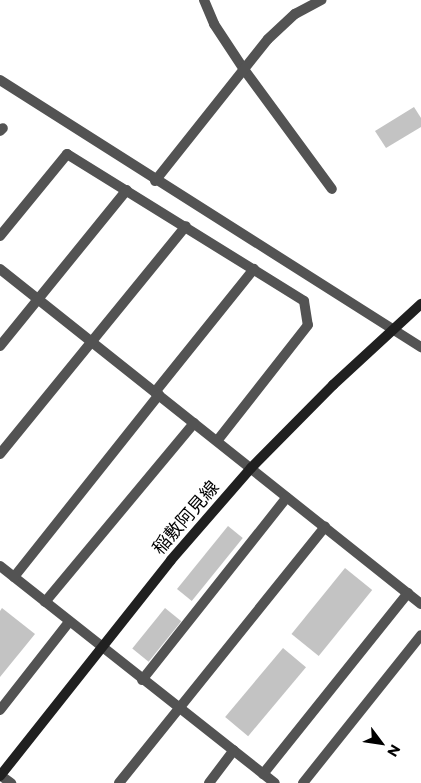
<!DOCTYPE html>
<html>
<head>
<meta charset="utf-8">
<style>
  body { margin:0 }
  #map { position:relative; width:421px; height:783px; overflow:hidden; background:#fff; font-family:Montserrat,"Noto Sans JP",sans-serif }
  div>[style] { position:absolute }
  .building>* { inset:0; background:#c3c3c3; transform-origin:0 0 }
  .minor>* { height:10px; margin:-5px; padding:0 5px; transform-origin:5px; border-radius:5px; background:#535353 }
  .tertiary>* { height:10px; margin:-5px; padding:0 5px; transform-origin:5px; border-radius:5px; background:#535353 }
  .secondary>* { height:10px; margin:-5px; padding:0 5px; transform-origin:5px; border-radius:5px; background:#202020 }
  span { translate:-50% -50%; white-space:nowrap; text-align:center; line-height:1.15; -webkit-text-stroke:4px #fff; paint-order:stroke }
  .street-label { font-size:18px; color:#000 }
  .north { position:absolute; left:356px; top:718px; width:50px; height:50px; -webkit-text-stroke:4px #fff; paint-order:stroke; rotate:121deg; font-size:14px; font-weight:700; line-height:20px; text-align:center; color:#000 }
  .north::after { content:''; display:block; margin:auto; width:18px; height:22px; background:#000; clip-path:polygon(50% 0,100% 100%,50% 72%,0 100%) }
</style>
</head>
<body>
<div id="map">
  <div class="building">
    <div style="clip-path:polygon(414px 107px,421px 118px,421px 127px,386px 148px,375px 131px)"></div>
    <div style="left:228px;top:526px;width:19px;height:81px;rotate:39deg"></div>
    <div style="left:345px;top:568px;width:35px;height:85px;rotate:39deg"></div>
    <div style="clip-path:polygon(2px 608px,35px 634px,0 677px,0 611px)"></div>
    <div style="left:165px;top:608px;width:21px;height:52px;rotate:39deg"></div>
    <div style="left:283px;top:648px;width:30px;height:90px;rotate:40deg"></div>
  </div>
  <div class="minor">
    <div style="left:204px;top:0;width:26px;rotate:67deg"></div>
    <div style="left:214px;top:24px;width:53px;rotate:56.6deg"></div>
    <div style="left:243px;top:68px;width:150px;rotate:53.7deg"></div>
    <div style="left:0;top:131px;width:4px;rotate:-45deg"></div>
    <div style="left:155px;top:181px;width:181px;rotate:-51.5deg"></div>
    <div style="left:268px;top:39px;width:37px;rotate:-43deg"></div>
    <div style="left:295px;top:14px;width:30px;rotate:-28deg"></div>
    <div style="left:0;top:236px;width:106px;rotate:-50.7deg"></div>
    <div style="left:67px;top:154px;width:279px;rotate:31.8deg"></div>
    <div style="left:304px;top:301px;width:24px;rotate:81deg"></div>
    <div style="left:308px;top:325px;width:147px;rotate:128.1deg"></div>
    <div style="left:0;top:269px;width:538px;rotate:38.51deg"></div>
    <div style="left:0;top:346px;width:201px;rotate:-50.9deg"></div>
    <div style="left:155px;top:392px;width:158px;rotate:-51.2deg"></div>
    <div style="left:0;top:454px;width:294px;rotate:-50.8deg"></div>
    <div style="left:0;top:566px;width:350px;rotate:38.3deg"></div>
    <div style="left:14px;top:577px;width:233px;rotate:-51.5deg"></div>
    <div style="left:45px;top:602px;width:233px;rotate:-50.2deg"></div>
    <div style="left:142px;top:680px;width:233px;rotate:-51.6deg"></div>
    <div style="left:0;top:710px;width:112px;rotate:-51.9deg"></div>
    <div style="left:263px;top:774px;width:232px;rotate:-51.3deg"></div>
    <div style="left:0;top:775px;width:14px;rotate:36deg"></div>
    <div style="left:119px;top:783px;width:329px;rotate:-51.2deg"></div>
    <div style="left:209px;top:783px;width:41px;rotate:-52.9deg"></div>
  </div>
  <div class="tertiary">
    <div style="left:0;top:80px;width:499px;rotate:32.4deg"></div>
    <div style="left:303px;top:783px;width:189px;rotate:-51.4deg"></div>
  </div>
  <div class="secondary">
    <div style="left:0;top:776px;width:275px;rotate:-51.6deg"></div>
    <div style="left:171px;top:560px;width:122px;rotate:-49deg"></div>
    <div style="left:251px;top:468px;width:117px;rotate:-45.3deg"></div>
    <div style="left:333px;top:385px;width:120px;rotate:-42.6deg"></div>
  </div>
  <div class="street-label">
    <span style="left:186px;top:518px;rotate:-49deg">稲敷阿見線</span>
  </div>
  <div class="north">N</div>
</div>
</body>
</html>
